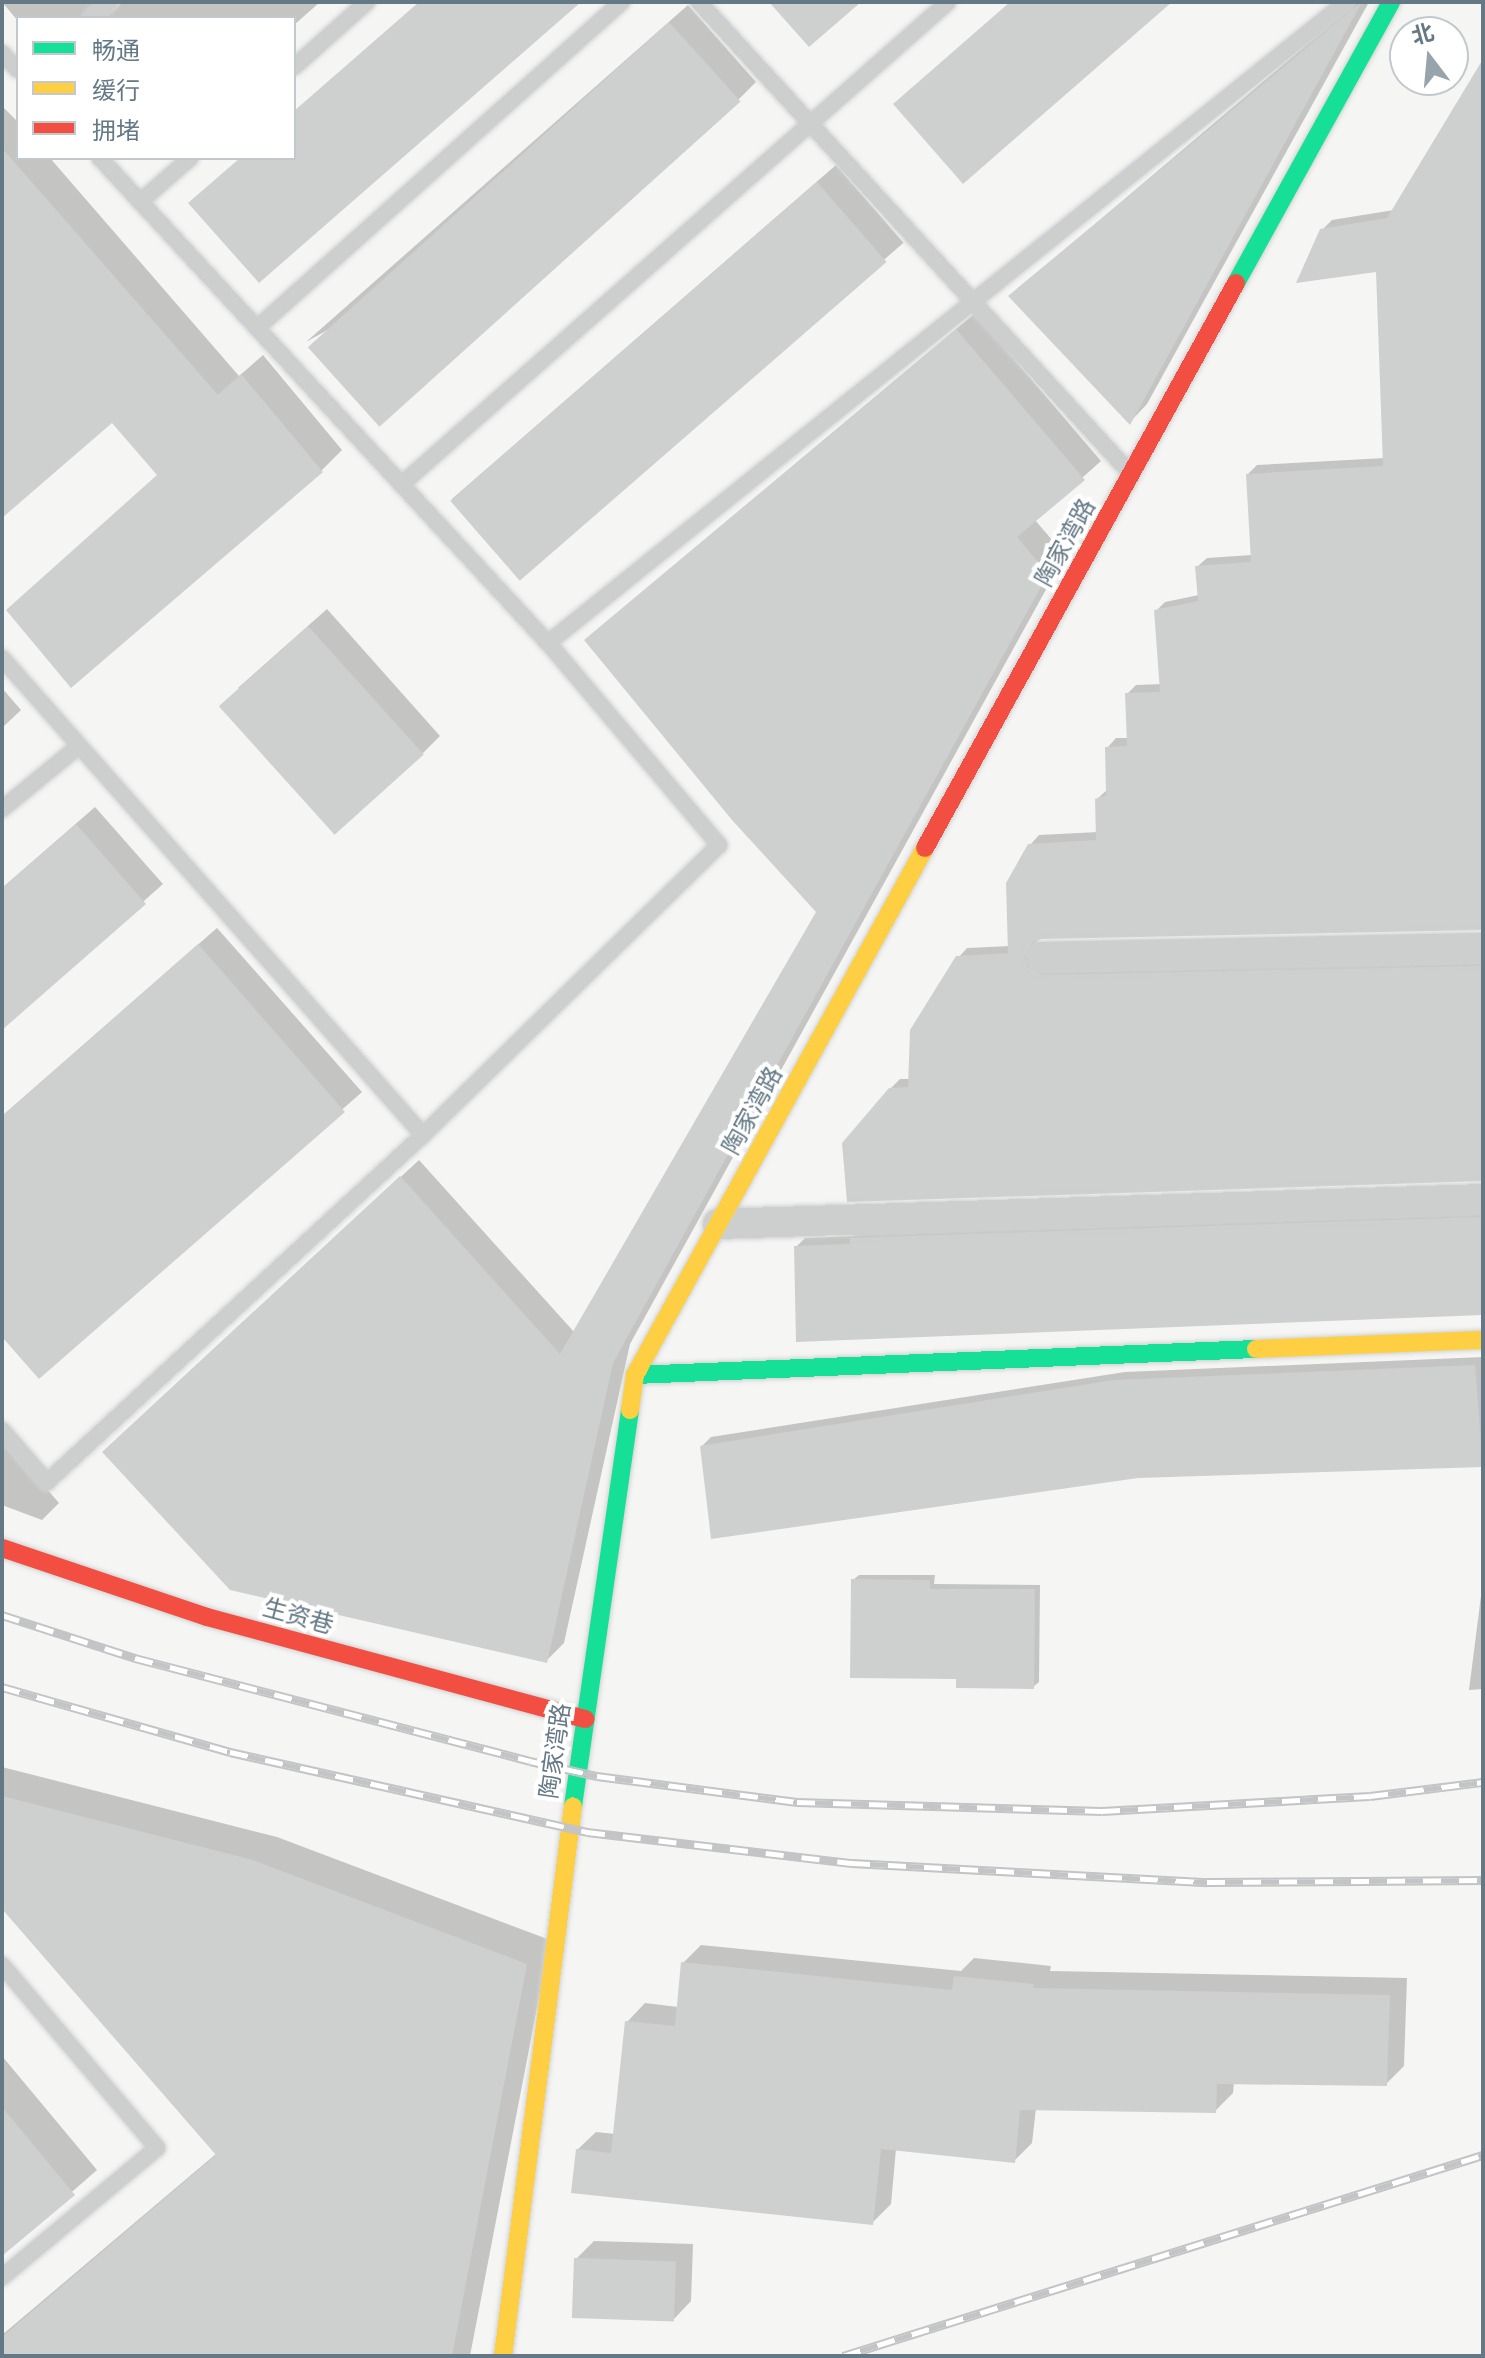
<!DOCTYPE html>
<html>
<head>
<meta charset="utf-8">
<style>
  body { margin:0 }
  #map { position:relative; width:1485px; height:2358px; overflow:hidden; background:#f5f5f4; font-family:Roboto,"Noto Sans SC",sans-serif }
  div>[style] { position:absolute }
  .shadow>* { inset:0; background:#0003; transform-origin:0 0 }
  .building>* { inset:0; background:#ced0d0; transform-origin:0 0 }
  .roads { filter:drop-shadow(0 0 2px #d1d2d3) drop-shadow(0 0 2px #d1d2d3) }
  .lane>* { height:16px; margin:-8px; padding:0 8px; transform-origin:8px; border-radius:8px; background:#cdcfcf }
  .street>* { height:30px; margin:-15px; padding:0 15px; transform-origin:15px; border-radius:15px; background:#cdcfcf }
  .fast>* { height:18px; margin:-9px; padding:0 9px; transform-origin:9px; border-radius:9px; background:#16e098 }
  .slow>* { height:18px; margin:-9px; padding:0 9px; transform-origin:9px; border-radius:9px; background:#ffcf43 }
  .jam>* { height:18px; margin:-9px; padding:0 9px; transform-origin:9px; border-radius:9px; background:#f24e42 }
  .rail>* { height:9px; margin-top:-4.5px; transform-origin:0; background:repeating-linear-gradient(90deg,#fff 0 18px,#c2c4c5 0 36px); box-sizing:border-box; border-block:2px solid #c2c4c5 }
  span { translate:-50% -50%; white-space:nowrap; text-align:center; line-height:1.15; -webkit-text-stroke:8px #fff; paint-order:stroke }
  .street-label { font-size:24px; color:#647885 }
  .frame { position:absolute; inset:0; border:4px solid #647885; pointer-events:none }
  .legend { position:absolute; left:16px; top:16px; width:280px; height:144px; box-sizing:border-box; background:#fff; border:2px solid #c1c9ce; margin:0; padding:10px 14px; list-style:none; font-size:24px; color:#647885 }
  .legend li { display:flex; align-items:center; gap:16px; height:40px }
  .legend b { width:40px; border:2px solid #c1c9ce }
  .north { position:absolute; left:1389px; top:16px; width:80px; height:80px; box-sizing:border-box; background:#fff; border:2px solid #c1c9ce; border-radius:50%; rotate:344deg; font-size:22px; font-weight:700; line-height:32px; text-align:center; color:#647885 }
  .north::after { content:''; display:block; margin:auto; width:28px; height:36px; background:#97a4ac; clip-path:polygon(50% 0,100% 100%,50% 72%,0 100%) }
</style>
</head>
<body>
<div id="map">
  <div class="shadow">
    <div style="clip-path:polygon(2px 2px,101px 2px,100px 8px,113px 11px,122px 2px,320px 2px,294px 25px,294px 18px,18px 21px)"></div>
    <div style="clip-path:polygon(1357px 2px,1369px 2px,1147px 404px,1130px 422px,1010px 296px)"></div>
    <div style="clip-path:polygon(688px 5px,756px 82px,738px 100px,306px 342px)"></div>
    <div style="clip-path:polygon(1483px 63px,1483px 928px,1041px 937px,1032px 948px,1483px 958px,1483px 1179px,890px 1089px,900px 1079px,910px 1079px,958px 958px,967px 948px,1010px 946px,1030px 845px,1039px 835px,1098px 832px,1097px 799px,1107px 790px,1107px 748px,1116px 738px,1129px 738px,1127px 694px,1136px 685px,1162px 684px,1156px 611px,1165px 602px,1199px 595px,1197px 567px,1207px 558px,1252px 555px,1248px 474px,1257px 465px,1385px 458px,1377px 270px,1322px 230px,1332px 220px,1394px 210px)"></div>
    <div style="clip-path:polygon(2px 106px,18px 122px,18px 158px,50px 158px,239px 376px,263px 355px,342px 450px,321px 471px,159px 474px,112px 420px,2px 516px)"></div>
    <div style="left:836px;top:165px;width:103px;height:509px;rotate:49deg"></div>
    <div style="clip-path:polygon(975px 313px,1101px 461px,1035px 520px,1065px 555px,630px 1344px,564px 1643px,546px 1661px,123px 1434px,419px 1160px,575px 1333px,819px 912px,586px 640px)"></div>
    <div style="clip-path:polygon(327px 609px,440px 736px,422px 754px,238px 688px)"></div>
    <div style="clip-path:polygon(2px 688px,21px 710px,2px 728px)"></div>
    <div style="clip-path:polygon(95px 807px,163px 884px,2px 1027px,2px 888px)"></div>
    <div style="clip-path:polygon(217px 928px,362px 1092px,39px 1376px,2px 1334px,2px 1116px)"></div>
    <div style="clip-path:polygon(1483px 1209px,1483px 1313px,796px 1247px,805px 1238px,854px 1236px,861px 1229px)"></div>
    <div style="clip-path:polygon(1483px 1357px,1483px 1465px,1138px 1476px,702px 1446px,711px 1437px,1125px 1372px)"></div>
    <div style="clip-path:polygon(2px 1437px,59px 1503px,42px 1520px,2px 1505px)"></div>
    <div style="clip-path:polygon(859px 1575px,935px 1575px,934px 1584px,1040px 1585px,1039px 1682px,1033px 1687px,958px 1677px,853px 1580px)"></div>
    <div style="clip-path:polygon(1483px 1580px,1483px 1689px,1469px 1690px)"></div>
    <div style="clip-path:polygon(2px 1767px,277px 1837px,550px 1940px,470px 2356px,2px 2356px,2px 2335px,217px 2153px,2px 1906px)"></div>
    <div style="clip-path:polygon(701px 1945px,961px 1971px,974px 1958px,1051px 1966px,1050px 1971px,1407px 1978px,1404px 2066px,1386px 2084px,1234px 2083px,1233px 2093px,1215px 2111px,1036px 2108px,1032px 2143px,1014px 2161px,896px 2149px,891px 2204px,872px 2223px,577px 2150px,596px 2132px,615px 2134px,627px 2022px,645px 2003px,678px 2007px,683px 1963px)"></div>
    <div style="clip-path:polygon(2px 2056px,97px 2170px,2px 2253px)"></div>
    <div style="clip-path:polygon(594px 2241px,693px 2244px,691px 2301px,673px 2320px,576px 2259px)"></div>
  </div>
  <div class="building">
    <div style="clip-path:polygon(419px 2px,581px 2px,259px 283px,188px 203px,240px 158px,294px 158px,294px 111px)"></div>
    <div style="clip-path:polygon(769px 2px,861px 2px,809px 47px)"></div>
    <div style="clip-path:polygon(1010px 2px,1172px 2px,963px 184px,893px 104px)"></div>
    <div style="clip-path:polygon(1362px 2px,1130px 425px,1008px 296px)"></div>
    <div style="left:669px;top:22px;width:107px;height:486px;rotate:48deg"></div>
    <div style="clip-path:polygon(1483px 59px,1483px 930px,1042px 939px,1032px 942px,1024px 957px,1027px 967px,1042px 975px,1483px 966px,1483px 1181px,847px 1202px,842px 1143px,889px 1088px,908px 1087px,910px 1030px,956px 956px,1008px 953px,1006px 883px,1028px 844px,1096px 840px,1095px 799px,1106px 795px,1105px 747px,1127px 746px,1125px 693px,1160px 692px,1154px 610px,1198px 601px,1195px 566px,1251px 562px,1246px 474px,1383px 466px,1376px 272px,1296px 283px,1320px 229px,1387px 218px)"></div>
    <div style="clip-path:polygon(2px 148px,218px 395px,241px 374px,323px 472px,71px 688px,6px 610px,157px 475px,112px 423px,2px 518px)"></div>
    <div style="left:817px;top:182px;width:106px;height:486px;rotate:49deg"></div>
    <div style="clip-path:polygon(956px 329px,1085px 480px,1017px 537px,1048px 574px,613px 1363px,547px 1663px,230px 1590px,102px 1452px,400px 1176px,560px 1354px,816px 912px,732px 820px,584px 640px)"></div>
    <div style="left:308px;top:626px;width:173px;height:120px;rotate:48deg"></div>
    <div style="clip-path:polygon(76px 824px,146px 904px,2px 1030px,2px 888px)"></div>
    <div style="clip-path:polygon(198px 944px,345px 1112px,39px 1379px,2px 1337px,2px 1116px)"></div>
    <div style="clip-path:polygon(1483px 1217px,1483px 1315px,796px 1342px,794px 1246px,850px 1244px,850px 1238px)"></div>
    <div style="clip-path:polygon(1475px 1365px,1483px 1467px,1138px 1478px,711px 1539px,700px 1446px,1114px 1380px)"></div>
    <div style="clip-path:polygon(851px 1579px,930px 1580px,930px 1589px,1035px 1589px,1034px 1689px,956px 1688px,956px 1679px,850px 1678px)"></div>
    <div style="clip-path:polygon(2px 1796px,253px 1860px,527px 1964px,452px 2356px,2px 2356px,2px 2337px,216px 2155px,2px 1909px)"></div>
    <div style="clip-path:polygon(681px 1962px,952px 1990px,954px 1976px,1034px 1984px,1033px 1988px,1390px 1995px,1387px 2086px,1217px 2084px,1216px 2113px,1020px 2110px,1015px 2163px,881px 2149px,873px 2225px,571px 2193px,576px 2149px,611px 2153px,625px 2021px,675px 2026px)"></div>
    <div style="clip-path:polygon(2px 2107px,75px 2195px,2px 2256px)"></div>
    <div style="left:574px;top:2258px;width:102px;height:60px;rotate:2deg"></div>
  </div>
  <div class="roads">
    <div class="lane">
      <div style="left:699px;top:2px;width:638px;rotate:47.54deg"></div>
      <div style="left:91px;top:18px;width:25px;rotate:-40deg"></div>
      <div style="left:2px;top:53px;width:23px;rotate:47deg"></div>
      <div style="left:294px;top:67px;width:98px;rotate:-41.7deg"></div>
      <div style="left:140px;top:202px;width:67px;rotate:-41.3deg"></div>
      <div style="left:257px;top:328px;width:489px;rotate:-41.8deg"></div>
      <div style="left:402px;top:484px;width:728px;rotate:-41.44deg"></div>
      <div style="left:548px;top:643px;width:1024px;rotate:-38.77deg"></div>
      <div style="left:2px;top:658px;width:636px;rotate:48.57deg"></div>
      <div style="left:423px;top:1135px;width:414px;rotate:-44.4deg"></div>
      <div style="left:719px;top:845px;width:265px;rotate:-130.2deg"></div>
      <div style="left:548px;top:643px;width:660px;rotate:-132.73deg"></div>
      <div style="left:2px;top:809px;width:99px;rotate:-39.3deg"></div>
      <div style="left:2px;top:1430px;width:69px;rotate:49.1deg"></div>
      <div style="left:47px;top:1482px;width:512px;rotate:-42.7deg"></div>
      <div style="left:2px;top:1965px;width:240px;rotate:49.7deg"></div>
      <div style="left:157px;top:2148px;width:202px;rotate:140.2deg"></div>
    </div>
    <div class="street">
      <div style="left:1042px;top:957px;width:441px;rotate:-1.2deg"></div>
      <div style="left:718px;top:1224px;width:765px;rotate:-1.87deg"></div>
    </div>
    <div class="fast">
      <div style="left:1236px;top:283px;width:321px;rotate:-61.1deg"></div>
      <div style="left:635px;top:1375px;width:622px;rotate:-2.4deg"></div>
      <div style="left:573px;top:1806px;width:400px;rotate:-81.8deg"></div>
    </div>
    <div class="slow">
      <div style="left:1256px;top:1349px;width:227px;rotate:-2.3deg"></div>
      <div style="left:630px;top:1410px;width:35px;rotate:-82deg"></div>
      <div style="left:635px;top:1375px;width:602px;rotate:-61.18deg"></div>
      <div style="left:503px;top:2356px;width:554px;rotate:-82.75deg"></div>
    </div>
    <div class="jam">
      <div style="left:925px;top:848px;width:645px;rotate:-61.17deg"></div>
      <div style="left:2px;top:1548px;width:216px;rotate:18.6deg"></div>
      <div style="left:207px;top:1617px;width:392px;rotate:15.1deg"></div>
    </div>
  </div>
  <div class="rail">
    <div style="left:2px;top:1615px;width:140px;rotate:17.9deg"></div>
    <div style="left:135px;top:1658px;width:408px;rotate:14.6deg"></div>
    <div style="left:530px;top:1761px;width:69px;rotate:12.6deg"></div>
    <div style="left:597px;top:1776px;width:202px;rotate:7.4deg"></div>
    <div style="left:797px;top:1802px;width:305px;rotate:1.7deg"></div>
    <div style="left:1102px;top:1811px;width:268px;rotate:-3.2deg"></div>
    <div style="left:1370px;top:1796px;width:114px;rotate:-7.1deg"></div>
    <div style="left:2px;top:1687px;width:237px;rotate:15.9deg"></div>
    <div style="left:230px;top:1752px;width:366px;rotate:12.6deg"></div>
    <div style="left:587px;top:1832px;width:267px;rotate:6.7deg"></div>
    <div style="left:852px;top:1863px;width:356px;rotate:3.1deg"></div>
    <div style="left:1207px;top:1882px;width:276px;rotate:-0.4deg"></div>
    <div style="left:843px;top:2356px;width:671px;rotate:-17.44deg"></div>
  </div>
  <div class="street-label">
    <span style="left:1066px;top:543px;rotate:-61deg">陶家湾路</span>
    <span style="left:753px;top:1111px;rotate:-61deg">陶家湾路</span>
    <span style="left:298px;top:1617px;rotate:15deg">生资巷</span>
    <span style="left:556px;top:1751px;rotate:-82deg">陶家湾路</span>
  </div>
  <div class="frame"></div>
  <ul class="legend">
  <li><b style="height:10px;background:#16e098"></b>畅通</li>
  <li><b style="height:10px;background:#ffcf43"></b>缓行</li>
  <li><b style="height:10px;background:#f24e42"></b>拥堵</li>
  </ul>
  <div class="north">北</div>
</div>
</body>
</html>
